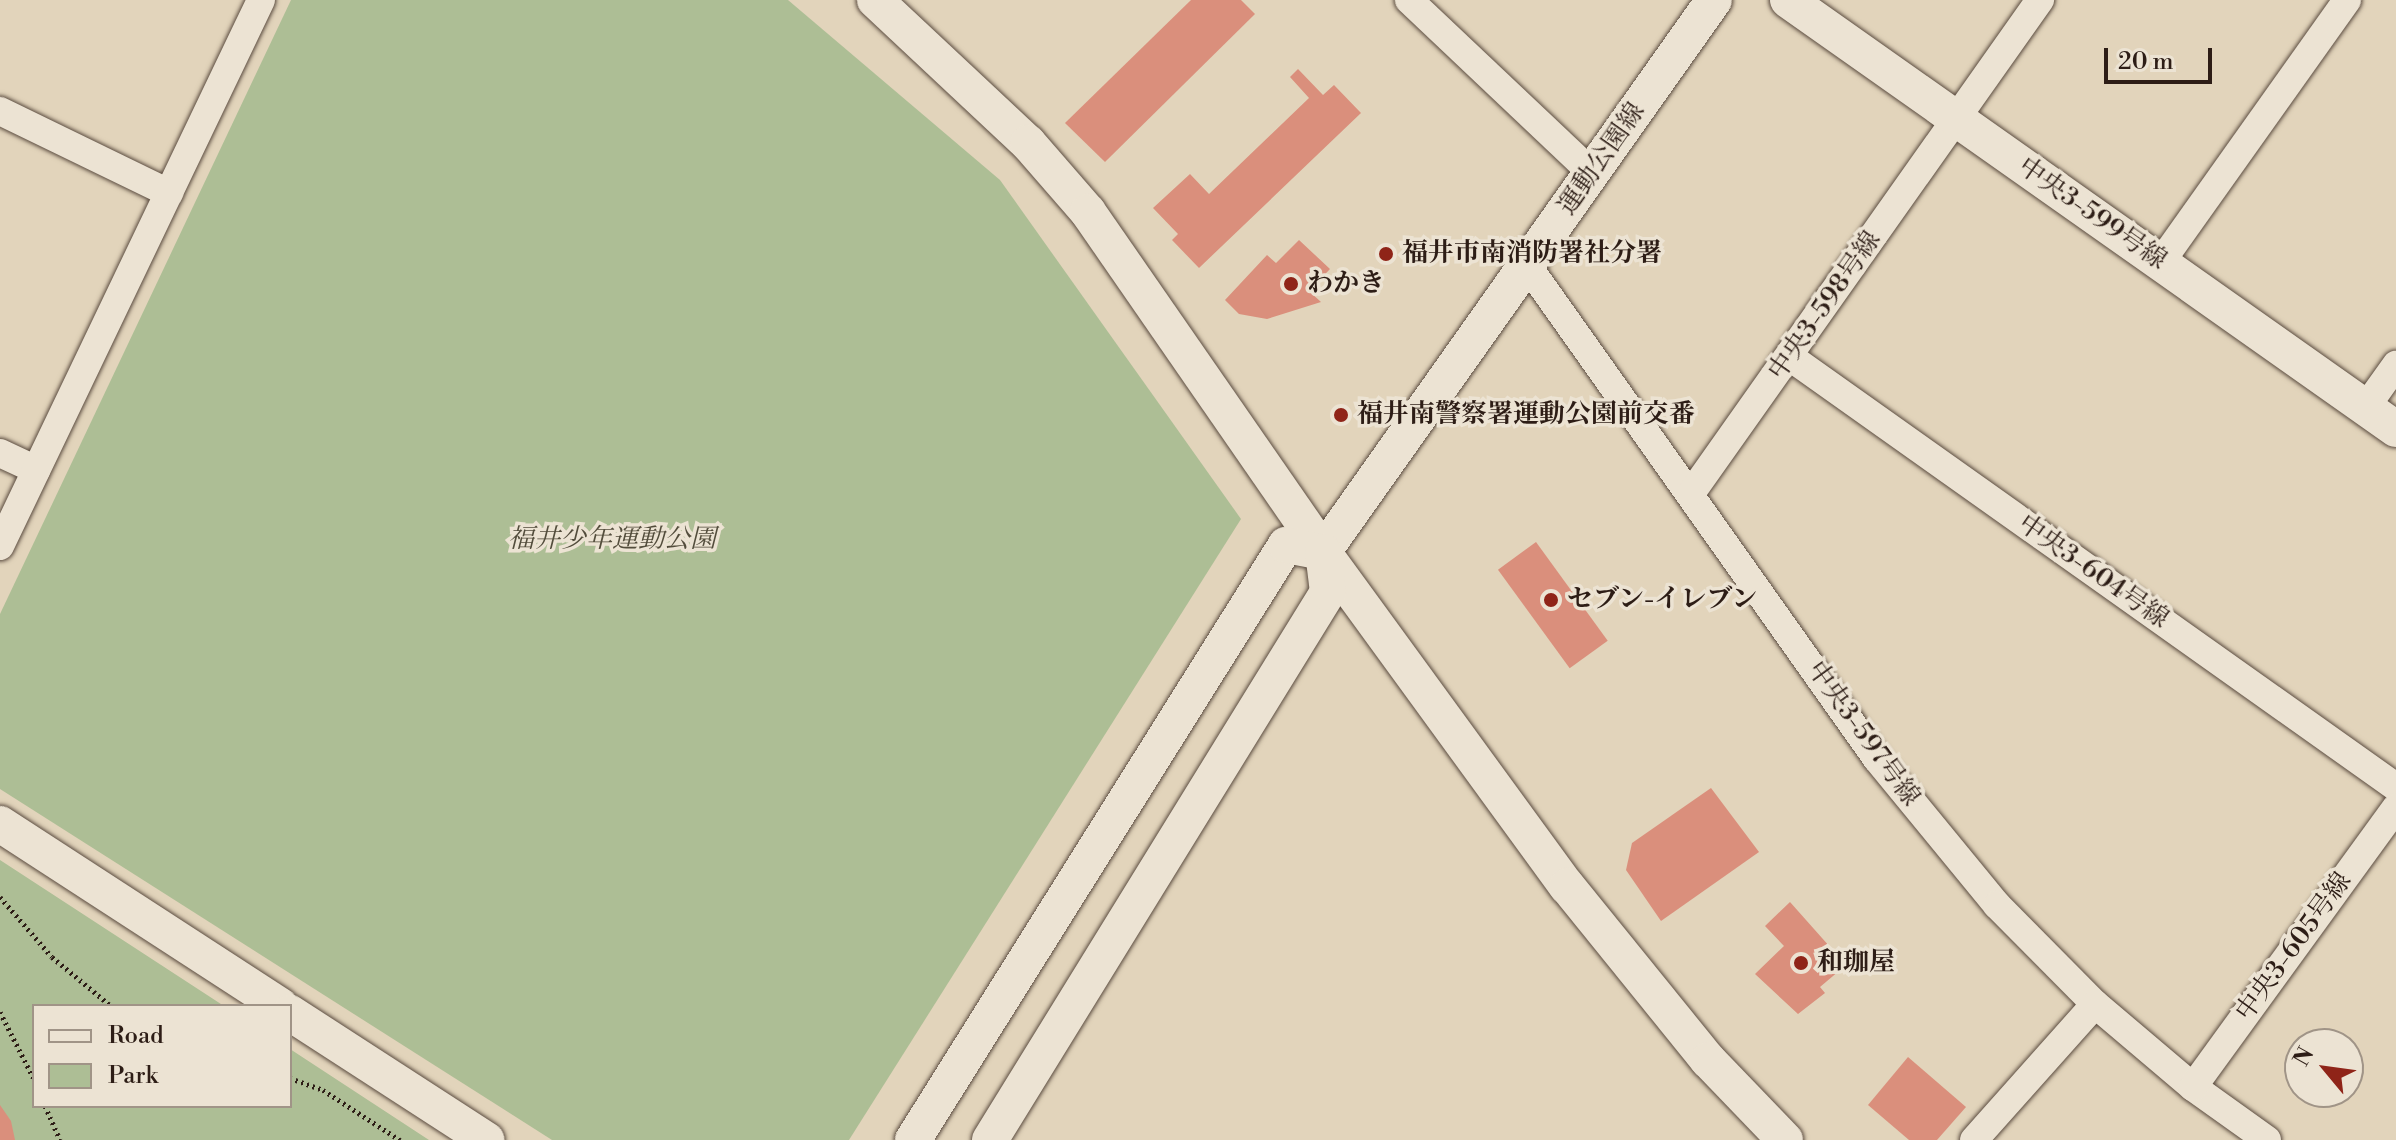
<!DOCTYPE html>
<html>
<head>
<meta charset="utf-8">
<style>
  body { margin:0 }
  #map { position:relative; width:2396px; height:1140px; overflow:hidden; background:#e2d4bb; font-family:"Libre Bodoni","Noto Serif JP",serif }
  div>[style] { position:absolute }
  .green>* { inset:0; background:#adbe95 }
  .building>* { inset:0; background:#da8f7c; transform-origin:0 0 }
  .path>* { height:5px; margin-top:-2.5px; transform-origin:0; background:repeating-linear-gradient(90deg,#2d1d16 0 2px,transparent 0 6px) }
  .roads { filter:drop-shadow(0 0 2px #5a4b3f) drop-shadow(0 0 2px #5a4b3f) }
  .minor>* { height:28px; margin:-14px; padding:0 14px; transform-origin:14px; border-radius:14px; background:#ece3d3 }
  .tertiary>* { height:36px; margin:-18px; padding:0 18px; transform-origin:18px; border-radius:18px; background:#ece3d3 }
  .dots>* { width:22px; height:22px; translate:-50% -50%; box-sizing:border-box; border:4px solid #ece3d3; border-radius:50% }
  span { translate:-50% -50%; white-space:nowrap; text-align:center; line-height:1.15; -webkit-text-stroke:7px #ece3d3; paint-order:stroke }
  .street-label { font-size:26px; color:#2d1d16 }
  .poi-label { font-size:26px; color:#2d1d16; font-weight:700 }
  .left { translate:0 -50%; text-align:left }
  .park-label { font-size:26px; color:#534d3c; font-style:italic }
  .legend { position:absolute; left:32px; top:1004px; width:260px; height:104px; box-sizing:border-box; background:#ece3d3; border:2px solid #a09487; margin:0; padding:10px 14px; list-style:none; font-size:24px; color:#2d1d16 }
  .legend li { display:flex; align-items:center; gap:16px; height:40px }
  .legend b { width:40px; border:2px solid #a09487 }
  .north { position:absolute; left:2284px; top:1028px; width:80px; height:80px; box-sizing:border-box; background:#ece3d3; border:2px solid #a09487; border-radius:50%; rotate:299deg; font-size:22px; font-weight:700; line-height:32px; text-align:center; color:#2d1d16 }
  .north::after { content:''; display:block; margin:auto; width:28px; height:36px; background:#8f2418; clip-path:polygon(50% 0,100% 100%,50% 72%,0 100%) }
  .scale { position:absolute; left:2104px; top:48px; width:108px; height:36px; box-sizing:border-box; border:4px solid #2d1d16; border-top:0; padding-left:10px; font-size:24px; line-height:28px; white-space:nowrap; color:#2d1d16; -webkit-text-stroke:6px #ece3d3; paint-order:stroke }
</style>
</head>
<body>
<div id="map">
  <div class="green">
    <div style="clip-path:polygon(291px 0,788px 0,1000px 180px,1241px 519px,849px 1140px,552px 1140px,0 789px,0 614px)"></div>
    <div style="clip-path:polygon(0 860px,224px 1006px,34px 1006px,34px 1106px,290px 1106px,290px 1049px,429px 1140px,0 1140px)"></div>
  </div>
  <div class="building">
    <div style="clip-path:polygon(1191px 0,1241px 0,1255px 14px,1105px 162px,1065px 123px)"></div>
    <div style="clip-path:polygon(1298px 69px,1323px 95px,1334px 85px,1361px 113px,1199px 268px,1172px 240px,1178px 234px,1153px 208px,1190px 174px,1209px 194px,1309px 98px,1290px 77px)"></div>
    <div style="clip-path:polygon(1299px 240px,1330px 269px,1309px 291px,1321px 302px,1267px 319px,1239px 314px,1225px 300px,1267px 255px,1276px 263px)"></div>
    <div style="left:1536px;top:542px;width:122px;height:47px;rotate:54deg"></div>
    <div style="clip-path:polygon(1711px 788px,1759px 852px,1661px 921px,1626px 870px,1632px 843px)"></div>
    <div style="clip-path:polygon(1790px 902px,1846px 965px,1820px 987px,1825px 993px,1798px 1014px,1755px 974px,1784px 946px,1765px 926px)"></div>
    <div style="clip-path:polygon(1908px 1057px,1966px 1107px,1937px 1140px,1909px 1140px,1868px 1105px)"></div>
    <div style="clip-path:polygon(0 1105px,11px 1121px,15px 1140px,0 1140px)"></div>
  </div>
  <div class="path">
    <div style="left:0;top:897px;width:79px;rotate:49.1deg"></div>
    <div style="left:52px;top:957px;width:77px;rotate:39.7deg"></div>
    <div style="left:0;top:1012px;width:75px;rotate:63.1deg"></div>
    <div style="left:290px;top:1078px;width:35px;rotate:20deg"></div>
    <div style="left:323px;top:1090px;width:92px;rotate:33deg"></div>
    <div style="left:45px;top:1106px;width:37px;rotate:66deg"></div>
  </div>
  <div class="roads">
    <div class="minor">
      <div style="left:1409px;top:0;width:252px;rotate:43.4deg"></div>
      <div style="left:0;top:111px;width:188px;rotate:25.9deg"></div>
      <div style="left:2161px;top:262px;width:321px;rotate:-54.6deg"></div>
      <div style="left:1527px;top:265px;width:605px;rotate:54.68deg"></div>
      <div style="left:1877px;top:759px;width:189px;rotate:50.6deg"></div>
      <div style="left:1997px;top:905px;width:139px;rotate:45.3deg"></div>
      <div style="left:2095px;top:1004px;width:128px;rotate:40.3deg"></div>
      <div style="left:2193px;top:1087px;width:91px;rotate:35.6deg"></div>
      <div style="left:1790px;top:357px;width:743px;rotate:35.36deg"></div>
      <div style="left:2366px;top:407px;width:52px;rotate:-54.5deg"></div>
      <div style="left:0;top:453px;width:40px;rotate:25deg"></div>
      <div style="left:1692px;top:492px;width:603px;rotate:-54.73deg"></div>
      <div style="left:0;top:546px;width:605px;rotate:-64.45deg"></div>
      <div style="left:2193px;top:1087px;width:345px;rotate:-54deg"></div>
      <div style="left:1974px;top:1140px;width:182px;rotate:-48.3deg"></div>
    </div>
    <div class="tertiary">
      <div style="left:875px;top:0;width:209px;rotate:43.1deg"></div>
      <div style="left:1028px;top:143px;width:91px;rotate:49deg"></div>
      <div style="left:1088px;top:212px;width:413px;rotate:55.3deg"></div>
      <div style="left:1323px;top:552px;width:414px;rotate:53.9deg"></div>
      <div style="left:1567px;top:886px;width:224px;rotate:51deg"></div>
      <div style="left:1708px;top:1060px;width:111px;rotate:46.1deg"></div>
      <div style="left:1788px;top:0;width:744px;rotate:35.21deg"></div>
      <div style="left:1323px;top:552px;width:676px;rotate:-54.69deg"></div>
      <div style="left:0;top:824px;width:334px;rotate:33deg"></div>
      <div style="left:290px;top:1013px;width:234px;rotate:32.9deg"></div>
      <div style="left:913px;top:1140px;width:702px;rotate:-57.92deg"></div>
      <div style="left:1286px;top:545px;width:38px;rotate:11deg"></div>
      <div style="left:990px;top:1140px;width:644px;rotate:-58.33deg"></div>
      <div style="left:1328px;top:592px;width:40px;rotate:-97.1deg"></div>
    </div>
  </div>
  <div class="dots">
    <div style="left:1386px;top:254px;background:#8f2418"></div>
    <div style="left:1291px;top:284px;background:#8f2418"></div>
    <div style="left:1341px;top:415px;background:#8f2418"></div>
    <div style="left:1551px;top:600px;background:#8f2418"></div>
    <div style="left:1801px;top:963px;background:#8f2418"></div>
  </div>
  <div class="street-label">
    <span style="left:1602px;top:159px;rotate:-55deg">運動公園線</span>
    <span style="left:2092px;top:214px;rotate:35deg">中央3-599号線</span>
    <span style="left:1825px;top:306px;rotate:-55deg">中央3-598号線</span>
    <span style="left:2093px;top:572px;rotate:35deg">中央3-604号線</span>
    <span style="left:1863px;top:734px;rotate:54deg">中央3-597号線</span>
    <span style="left:2294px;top:947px;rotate:-54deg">中央3-605号線</span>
  </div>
  <div class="poi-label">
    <span class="left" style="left:1402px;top:254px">福井市南消防署社分署</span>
    <span class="left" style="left:1307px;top:284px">わかき</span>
    <span class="left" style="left:1357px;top:415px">福井南警察署運動公園前交番</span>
    <span class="left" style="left:1567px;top:600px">セブン-イレブン</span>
    <span class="left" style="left:1817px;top:963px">和珈屋</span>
  </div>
  <div class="park-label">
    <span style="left:612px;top:540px">福井少年運動公園</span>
  </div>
  <ul class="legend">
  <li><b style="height:10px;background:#ece3d3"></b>Road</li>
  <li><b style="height:22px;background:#adbe95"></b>Park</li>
  </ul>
  <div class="north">N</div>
  <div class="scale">20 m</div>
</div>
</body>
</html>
